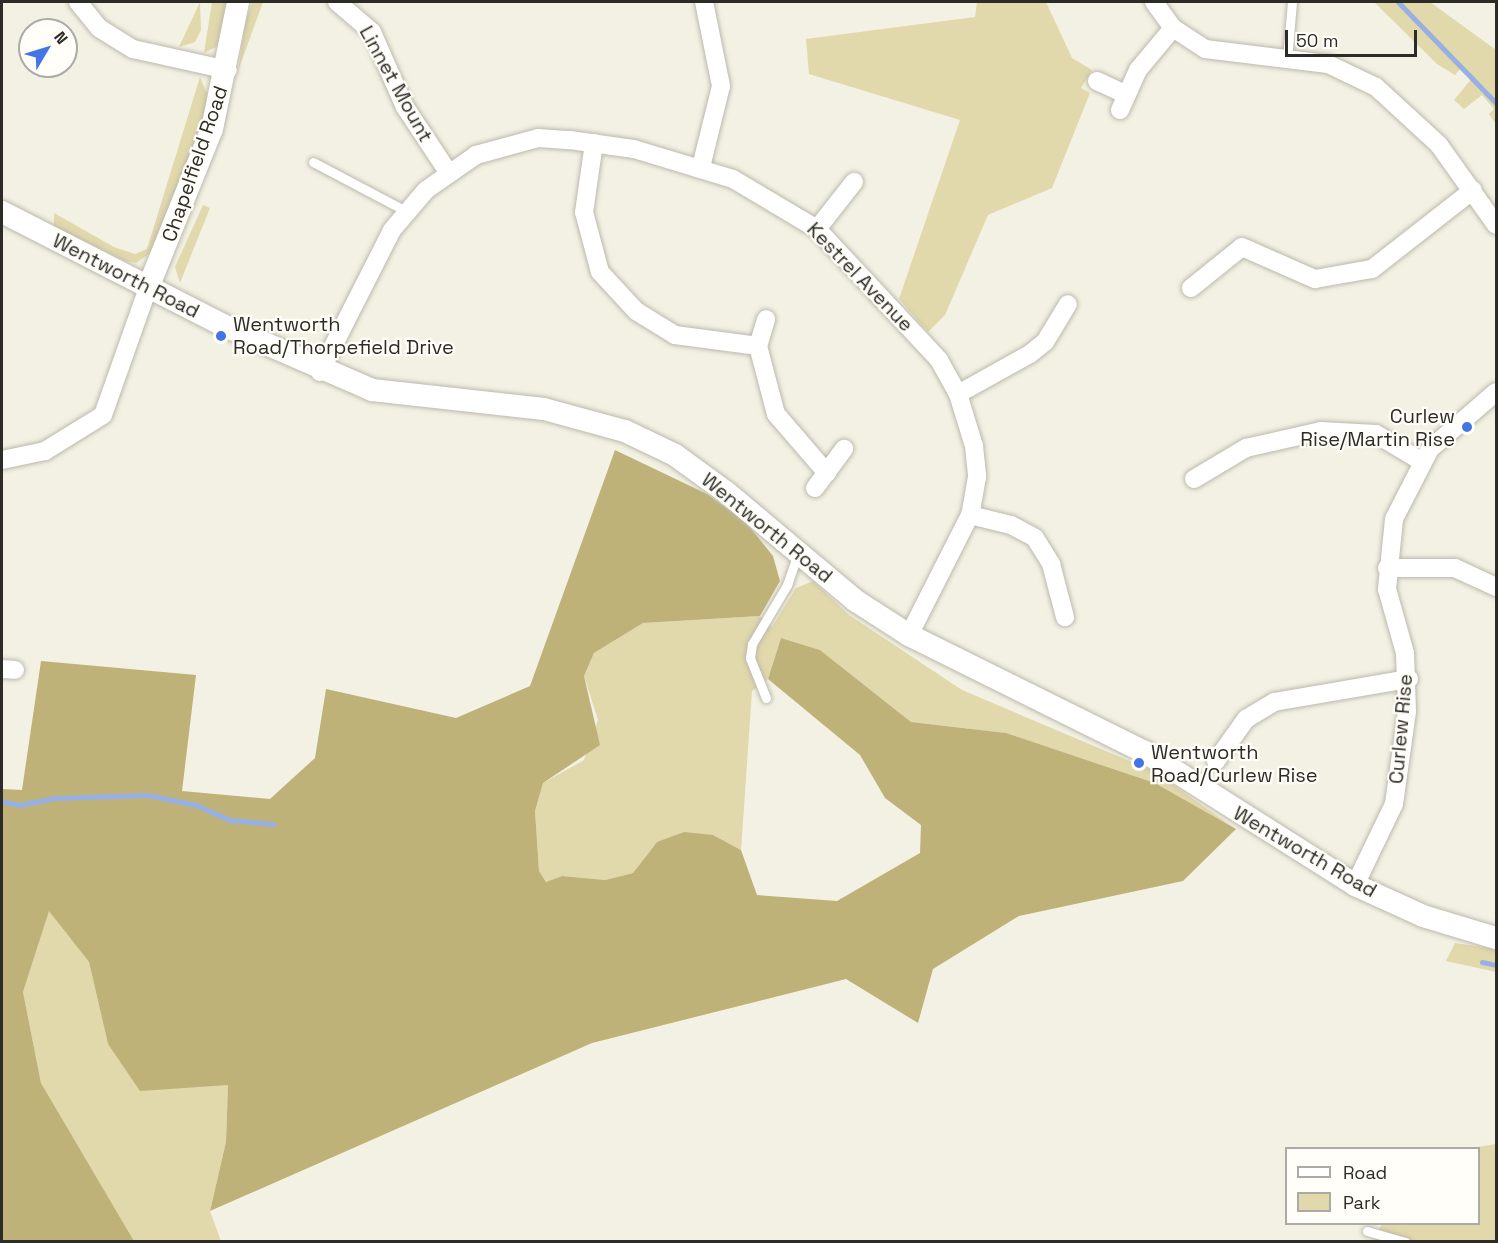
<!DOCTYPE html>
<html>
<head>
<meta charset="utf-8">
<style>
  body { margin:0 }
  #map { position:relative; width:1498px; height:1243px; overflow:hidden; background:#f3f1e3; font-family:"Space Grotesk",sans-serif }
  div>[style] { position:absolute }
  .green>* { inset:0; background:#e1d8ab }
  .forest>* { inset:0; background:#beb278 }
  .stream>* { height:5px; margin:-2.5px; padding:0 2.5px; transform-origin:2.5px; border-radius:2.5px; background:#97b0e3 }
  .roads { filter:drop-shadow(0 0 2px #bcb9ac) drop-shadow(0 0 2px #bcb9ac) }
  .service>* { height:9px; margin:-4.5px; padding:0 4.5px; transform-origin:4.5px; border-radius:4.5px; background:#fff }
  .minor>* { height:18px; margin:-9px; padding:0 9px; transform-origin:9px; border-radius:9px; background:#fff }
  .tertiary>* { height:22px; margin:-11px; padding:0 11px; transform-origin:11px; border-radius:11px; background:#fff }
  .dots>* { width:16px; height:16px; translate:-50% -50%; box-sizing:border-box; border:3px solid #fffef9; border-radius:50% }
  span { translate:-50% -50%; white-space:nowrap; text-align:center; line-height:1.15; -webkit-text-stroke:4.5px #fffef9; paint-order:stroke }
  .street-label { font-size:20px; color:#2c2b26 }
  .poi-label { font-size:20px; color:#2c2b26 }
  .left { translate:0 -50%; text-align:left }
  .right { translate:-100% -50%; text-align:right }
  .frame { position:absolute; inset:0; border:3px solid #2c2b26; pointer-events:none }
  .legend { position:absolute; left:1285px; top:1147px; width:195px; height:78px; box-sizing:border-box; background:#fffef9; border:2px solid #abaaa5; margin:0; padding:8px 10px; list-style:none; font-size:18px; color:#2c2b26 }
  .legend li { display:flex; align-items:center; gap:12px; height:30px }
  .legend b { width:30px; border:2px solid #abaaa5 }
  .north { position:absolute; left:18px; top:18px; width:60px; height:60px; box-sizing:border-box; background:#fffef9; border:2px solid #abaaa5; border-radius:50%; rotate:52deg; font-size:16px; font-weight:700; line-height:24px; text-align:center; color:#2c2b26 }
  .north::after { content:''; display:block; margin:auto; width:21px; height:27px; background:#4375e7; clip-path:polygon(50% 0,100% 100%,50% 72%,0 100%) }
  .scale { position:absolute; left:1285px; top:30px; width:132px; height:27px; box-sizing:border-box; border:3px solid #2c2b26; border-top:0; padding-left:8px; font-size:18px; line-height:21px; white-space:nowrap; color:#2c2b26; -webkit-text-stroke:4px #fffef9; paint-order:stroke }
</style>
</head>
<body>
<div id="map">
  <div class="green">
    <div style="clip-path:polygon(200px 2px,201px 30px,195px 42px,179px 47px)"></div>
    <div style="clip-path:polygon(212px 2px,229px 2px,225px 31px,216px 47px,204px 53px)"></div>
    <div style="clip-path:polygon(253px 2px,263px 2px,238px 71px,246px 19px)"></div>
    <div style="clip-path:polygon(977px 2px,1046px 2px,1072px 58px,1092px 70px,1081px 88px,1090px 93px,1052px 188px,988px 215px,945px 315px,928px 332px,899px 299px,960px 120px,809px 74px,806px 39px,975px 17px)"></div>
    <div style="clip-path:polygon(1374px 2px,1430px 2px,1496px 50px,1496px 124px,1489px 114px,1494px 109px,1482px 95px,1464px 109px,1454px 100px,1473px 77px,1462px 67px,1455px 75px,1437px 64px)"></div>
    <div style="clip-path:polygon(200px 77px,210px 101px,152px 252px,136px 263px,125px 261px,54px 226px,54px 213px,114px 247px,135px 254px,147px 249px)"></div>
    <div style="clip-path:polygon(203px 205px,210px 208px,180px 283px,175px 267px)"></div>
    <div style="clip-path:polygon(813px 581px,849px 615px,962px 690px,1153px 771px,1236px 829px,1155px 783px,1006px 733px,911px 722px,820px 650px,781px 638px,768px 679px,752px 691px,741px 850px,713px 835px,657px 842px,633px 873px,605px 880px,562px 876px,546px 882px,539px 871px,535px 811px,543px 783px,584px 760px,598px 720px,584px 676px,594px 653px,643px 623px,760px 616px,772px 627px,796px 588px)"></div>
    <div style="clip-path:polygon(49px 910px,89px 962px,108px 1044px,228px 1085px,226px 1142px,210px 1211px,221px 1241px,134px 1241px,41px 1083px,23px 992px)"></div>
    <div style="clip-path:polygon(1455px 943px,1496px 949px,1496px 972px,1446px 961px)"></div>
    <div style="clip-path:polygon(1496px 1144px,1496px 1241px,1372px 1242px,1382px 1224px,1478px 1224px,1478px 1148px,1472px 1148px)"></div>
  </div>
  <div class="forest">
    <div style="clip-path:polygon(615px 450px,707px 494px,745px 521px,773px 556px,780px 581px,760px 616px,643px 623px,594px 653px,584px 676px,600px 745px,543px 783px,535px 811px,539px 871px,546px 882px,562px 876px,605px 880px,633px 873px,657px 842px,684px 832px,713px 835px,741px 850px,757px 895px,837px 901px,920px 853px,921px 825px,885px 798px,860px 755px,768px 679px,781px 638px,820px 650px,911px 722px,1006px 733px,1155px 783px,1236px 829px,1183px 881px,1019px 916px,933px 969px,918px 1023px,846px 979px,592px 1043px,210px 1211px,226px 1142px,228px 1085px,140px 1091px,108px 1044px,89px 962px,49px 911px,23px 992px,41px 1083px,134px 1241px,2px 1242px,2px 789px,22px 790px,41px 661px,196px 675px,182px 791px,270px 799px,315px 758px,326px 689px,456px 718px,530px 686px)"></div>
  </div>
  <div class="stream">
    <div style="left:1398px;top:2px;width:141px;rotate:45.9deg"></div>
    <div style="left:2px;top:801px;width:17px;rotate:13deg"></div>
    <div style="left:19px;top:805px;width:37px;rotate:-11deg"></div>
    <div style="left:55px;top:798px;width:93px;rotate:-1.8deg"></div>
    <div style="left:148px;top:795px;width:49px;rotate:11.8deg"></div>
    <div style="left:196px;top:805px;width:36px;rotate:24deg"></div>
    <div style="left:229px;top:820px;width:45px;rotate:5.1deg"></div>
    <div style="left:1482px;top:962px;width:14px;rotate:12deg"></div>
  </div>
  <div class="roads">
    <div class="service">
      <div style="left:1287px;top:60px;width:58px;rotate:-85.1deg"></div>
      <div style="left:313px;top:162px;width:105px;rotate:27.8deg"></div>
      <div style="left:766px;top:698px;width:43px;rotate:-111.8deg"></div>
      <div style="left:750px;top:658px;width:14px;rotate:-82deg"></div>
      <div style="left:752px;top:644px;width:69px;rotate:-59.3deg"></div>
      <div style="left:787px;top:585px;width:34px;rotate:-71deg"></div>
      <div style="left:1367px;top:1231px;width:40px;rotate:16deg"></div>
    </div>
    <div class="minor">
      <div style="left:78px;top:2px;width:33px;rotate:51deg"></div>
      <div style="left:99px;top:28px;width:40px;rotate:32deg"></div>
      <div style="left:133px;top:49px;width:97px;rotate:12.5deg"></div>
      <div style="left:337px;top:2px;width:46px;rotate:40.6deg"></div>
      <div style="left:372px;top:32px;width:82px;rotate:66.3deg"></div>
      <div style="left:405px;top:107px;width:78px;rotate:56.5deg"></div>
      <div style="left:1154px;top:2px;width:32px;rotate:54deg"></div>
      <div style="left:1173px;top:28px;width:38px;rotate:33deg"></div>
      <div style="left:1205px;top:49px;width:124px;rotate:7deg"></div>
      <div style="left:1328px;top:64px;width:53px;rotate:25.6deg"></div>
      <div style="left:1376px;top:87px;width:86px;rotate:42.6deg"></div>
      <div style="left:1439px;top:145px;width:98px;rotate:54.5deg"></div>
      <div style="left:1097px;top:81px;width:33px;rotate:25deg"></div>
      <div style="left:1120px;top:110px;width:44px;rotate:-65.8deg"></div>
      <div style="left:1138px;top:70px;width:55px;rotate:-50.2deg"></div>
      <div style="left:594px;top:143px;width:70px;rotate:98.2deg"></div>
      <div style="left:584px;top:212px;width:62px;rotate:75.1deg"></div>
      <div style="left:600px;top:272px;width:53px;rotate:47.3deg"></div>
      <div style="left:636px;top:311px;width:46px;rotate:31.6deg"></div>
      <div style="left:675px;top:335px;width:84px;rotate:7.5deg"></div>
      <div style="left:758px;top:346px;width:70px;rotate:75.2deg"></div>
      <div style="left:776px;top:414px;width:78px;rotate:49.2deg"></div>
      <div style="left:701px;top:167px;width:83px;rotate:-76.1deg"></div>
      <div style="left:721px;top:86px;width:86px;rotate:-101.4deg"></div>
      <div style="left:817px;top:229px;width:60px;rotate:-51.8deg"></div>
      <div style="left:1191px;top:288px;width:65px;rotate:-38.8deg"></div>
      <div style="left:1242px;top:247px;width:80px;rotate:23.7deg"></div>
      <div style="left:1315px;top:279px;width:58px;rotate:-10deg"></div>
      <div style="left:1372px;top:269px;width:128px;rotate:-38deg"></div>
      <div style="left:758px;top:346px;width:28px;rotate:-73deg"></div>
      <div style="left:320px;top:372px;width:159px;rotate:-63.1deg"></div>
      <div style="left:392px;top:230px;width:52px;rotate:-49.6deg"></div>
      <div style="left:426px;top:190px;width:61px;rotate:-35deg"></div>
      <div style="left:476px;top:155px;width:64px;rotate:-15.3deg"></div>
      <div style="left:538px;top:138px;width:32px;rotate:4deg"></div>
      <div style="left:570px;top:140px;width:65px;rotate:8deg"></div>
      <div style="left:634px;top:149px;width:103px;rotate:16.9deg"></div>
      <div style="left:733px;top:179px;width:98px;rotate:30.8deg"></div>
      <div style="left:817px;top:229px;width:179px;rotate:47deg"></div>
      <div style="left:939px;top:360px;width:39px;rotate:61deg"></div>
      <div style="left:958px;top:394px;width:54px;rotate:72.9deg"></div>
      <div style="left:974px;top:446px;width:31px;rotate:84deg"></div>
      <div style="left:977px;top:477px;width:39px;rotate:100deg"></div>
      <div style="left:970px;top:515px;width:135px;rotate:116.9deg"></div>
      <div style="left:958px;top:394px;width:82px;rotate:-29.1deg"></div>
      <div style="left:1030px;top:354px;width:19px;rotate:-39deg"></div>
      <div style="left:1045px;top:342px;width:44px;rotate:-58.8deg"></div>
      <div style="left:2px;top:460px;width:44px;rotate:-11.8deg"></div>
      <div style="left:45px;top:451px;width:68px;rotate:-31.8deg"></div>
      <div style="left:103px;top:415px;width:135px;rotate:-70.5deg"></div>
      <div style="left:1194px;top:479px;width:61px;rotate:-30.8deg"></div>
      <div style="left:1246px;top:448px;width:77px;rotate:-12.8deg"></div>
      <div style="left:1321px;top:431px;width:55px;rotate:3.1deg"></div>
      <div style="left:1376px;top:434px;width:52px;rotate:31deg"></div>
      <div style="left:815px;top:488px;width:49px;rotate:-53.4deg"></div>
      <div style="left:970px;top:515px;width:42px;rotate:13.7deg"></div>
      <div style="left:1011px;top:525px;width:27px;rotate:28deg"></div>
      <div style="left:1035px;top:538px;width:31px;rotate:58deg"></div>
      <div style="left:1051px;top:564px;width:55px;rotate:75.2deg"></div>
      <div style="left:1387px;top:568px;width:68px"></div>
      <div style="left:1455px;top:568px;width:45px;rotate:24.9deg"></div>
      <div style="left:2px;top:669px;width:13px;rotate:4deg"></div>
      <div style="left:1216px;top:761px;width:52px;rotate:-54.5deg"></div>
      <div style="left:1246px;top:719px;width:33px;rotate:-31deg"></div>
      <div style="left:1274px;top:702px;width:137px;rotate:-9.7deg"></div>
      <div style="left:1355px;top:885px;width:90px;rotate:-64.3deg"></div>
      <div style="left:1394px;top:804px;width:94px;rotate:-82deg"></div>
      <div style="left:1407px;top:711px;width:58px;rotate:-92deg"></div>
      <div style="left:1405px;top:653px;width:66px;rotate:-105.7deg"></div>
      <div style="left:1387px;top:589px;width:70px;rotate:-84.3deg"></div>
      <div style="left:1394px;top:519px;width:79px;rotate:-62.8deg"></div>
      <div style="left:1430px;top:449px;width:87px;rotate:-40.8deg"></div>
    </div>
    <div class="tertiary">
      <div style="left:2px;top:212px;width:250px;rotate:27.1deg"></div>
      <div style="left:225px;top:326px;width:160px;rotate:23.5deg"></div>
      <div style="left:372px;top:390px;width:173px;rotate:6.3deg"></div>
      <div style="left:544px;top:409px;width:84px;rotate:15.2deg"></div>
      <div style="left:625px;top:431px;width:55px;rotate:25.6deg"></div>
      <div style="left:675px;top:455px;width:63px;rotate:36deg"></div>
      <div style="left:726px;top:492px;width:170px;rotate:40deg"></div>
      <div style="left:856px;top:601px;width:63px;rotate:32.7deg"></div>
      <div style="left:909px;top:635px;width:263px;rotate:26.4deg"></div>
      <div style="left:1145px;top:752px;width:249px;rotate:32.3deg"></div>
      <div style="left:1355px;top:885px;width:75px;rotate:24.5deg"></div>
      <div style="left:1423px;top:916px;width:76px;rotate:16.8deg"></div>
      <div style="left:148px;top:288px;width:171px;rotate:-68.1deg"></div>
      <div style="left:212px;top:129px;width:130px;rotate:-78.4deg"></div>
    </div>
  </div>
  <div class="dots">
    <div style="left:221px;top:336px;background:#4375e7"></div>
    <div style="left:1467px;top:427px;background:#4375e7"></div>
    <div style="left:1139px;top:763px;background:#4375e7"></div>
  </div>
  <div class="street-label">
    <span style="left:396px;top:84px;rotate:61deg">Linnet Mount</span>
    <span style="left:195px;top:164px;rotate:-71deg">Chapelfield Road</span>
    <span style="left:126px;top:276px;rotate:27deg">Wentworth Road</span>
    <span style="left:860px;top:277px;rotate:46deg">Kestrel Avenue</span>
    <span style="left:767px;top:528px;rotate:39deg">Wentworth Road</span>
    <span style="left:1401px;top:729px;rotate:-85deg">Curlew Rise</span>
    <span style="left:1305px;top:852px;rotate:30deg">Wentworth Road</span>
  </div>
  <div class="poi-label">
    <span class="left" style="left:233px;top:336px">Wentworth<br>Road/Thorpefield Drive</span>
    <span class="right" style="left:1455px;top:428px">Curlew<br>Rise/Martin Rise</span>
    <span class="left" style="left:1151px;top:764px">Wentworth<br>Road/Curlew Rise</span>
  </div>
  <div class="frame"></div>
  <ul class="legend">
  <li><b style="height:8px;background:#fff"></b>Road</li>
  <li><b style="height:16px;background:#e1d8ab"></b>Park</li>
  </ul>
  <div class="north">N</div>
  <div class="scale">50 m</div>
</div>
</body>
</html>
